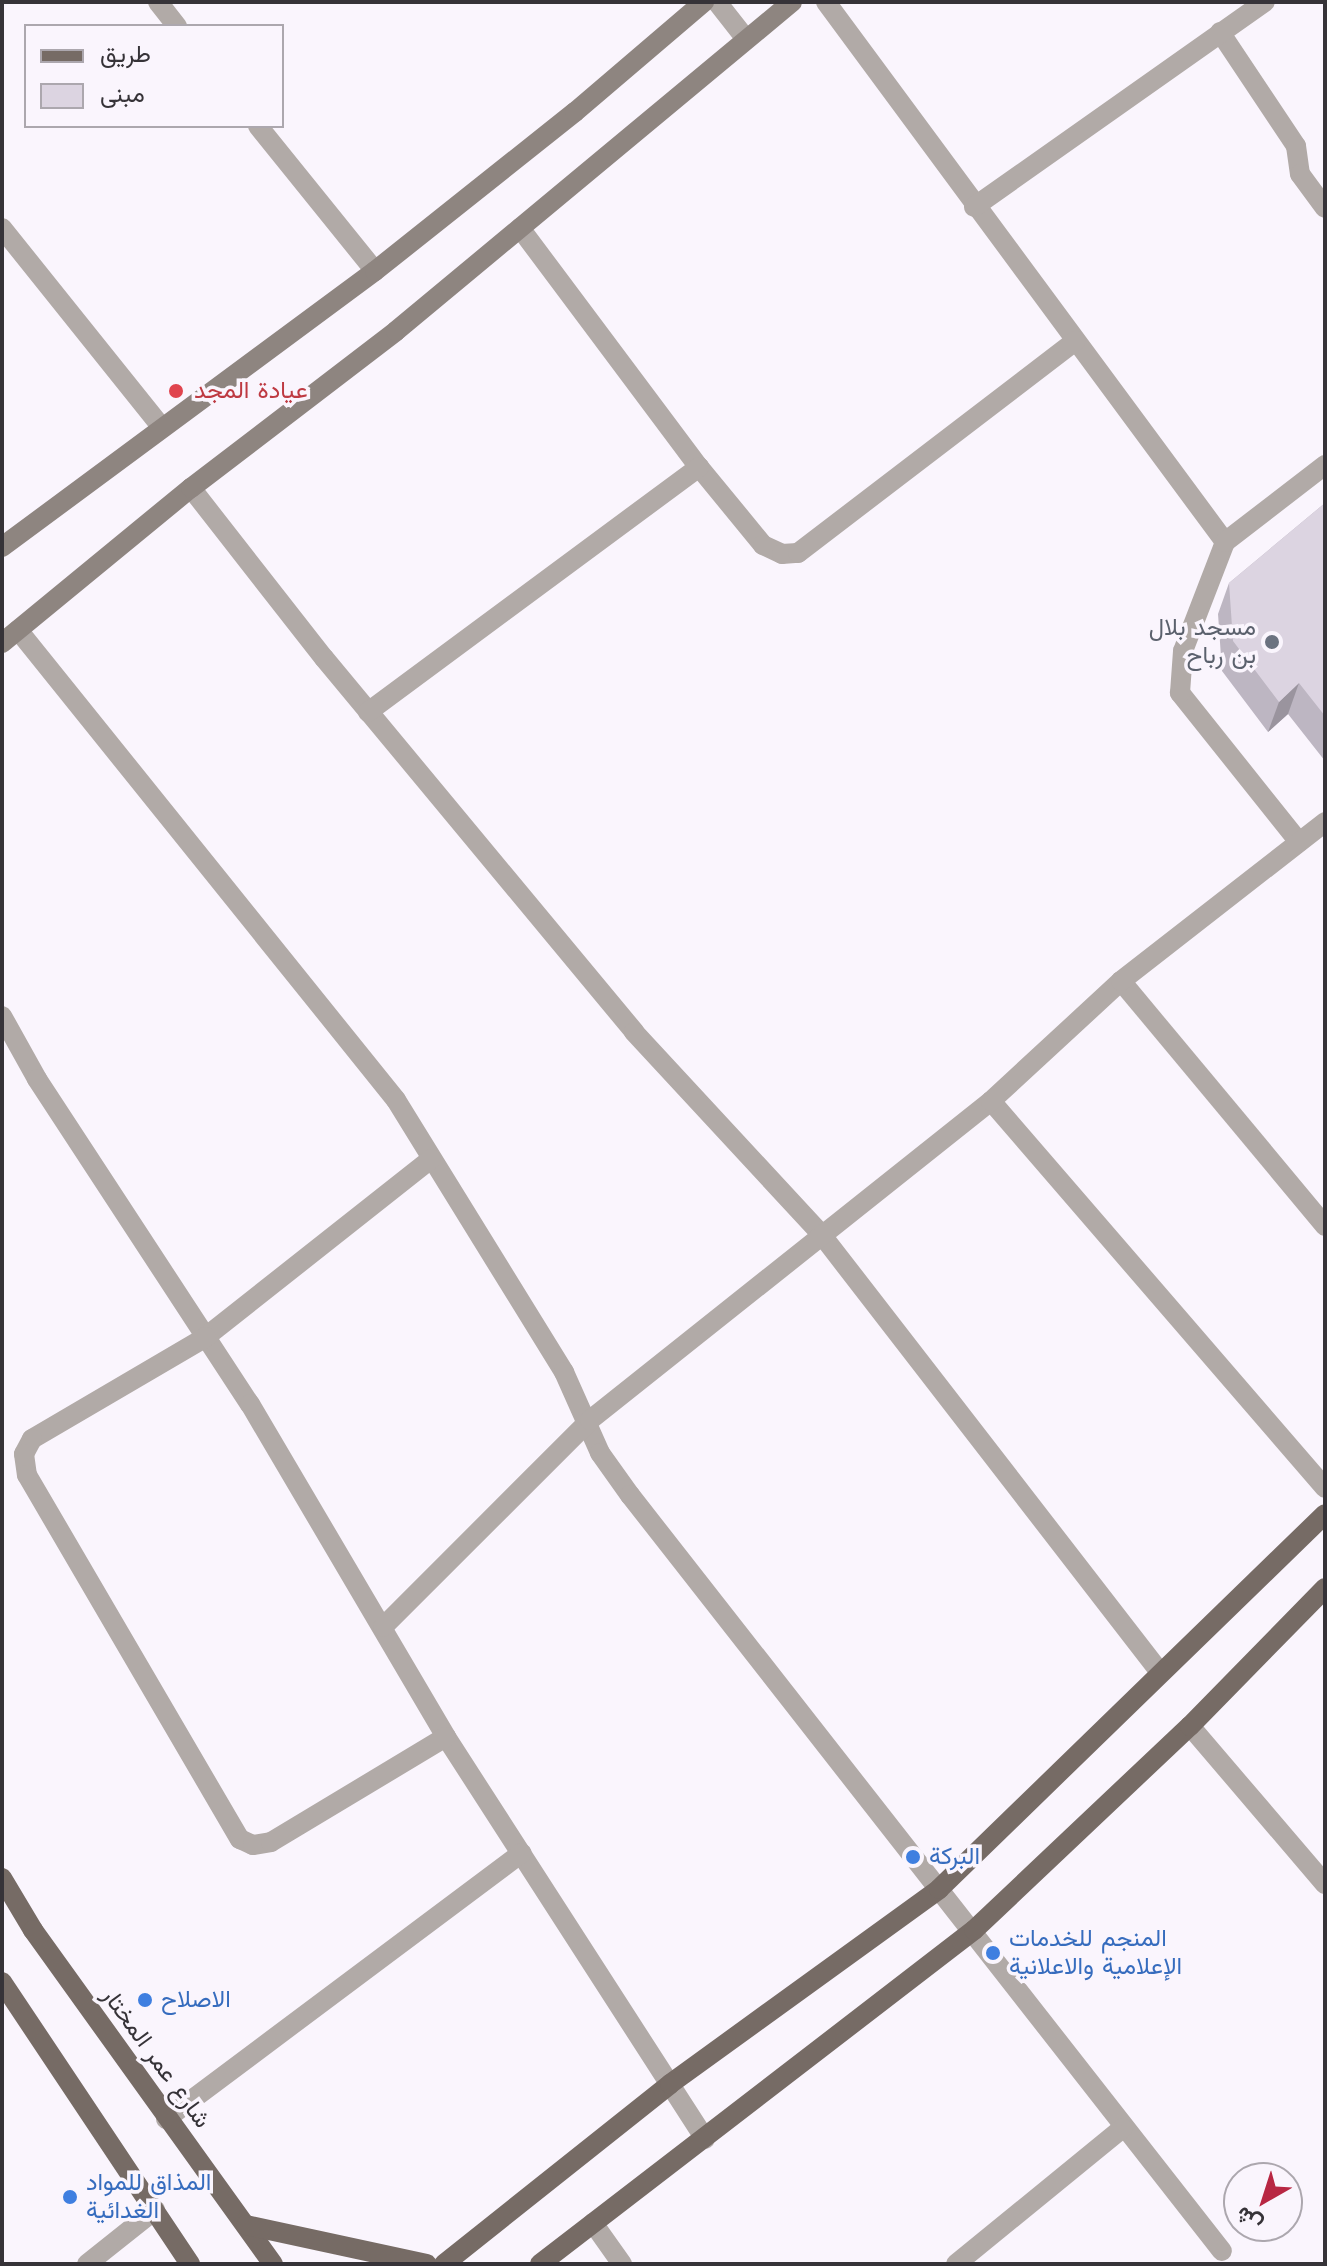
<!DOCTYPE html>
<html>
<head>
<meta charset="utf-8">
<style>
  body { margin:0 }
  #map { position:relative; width:1327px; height:2266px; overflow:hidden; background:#faf5fd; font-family:"Work Sans",Vazirmatn,sans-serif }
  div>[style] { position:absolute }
  .minor>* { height:20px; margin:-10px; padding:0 10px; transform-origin:10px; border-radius:10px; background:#b1aaa7 }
  .secondary>* { height:20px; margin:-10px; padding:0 10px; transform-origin:10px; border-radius:10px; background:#8e8580 }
  .primary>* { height:20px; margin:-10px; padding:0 10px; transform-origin:10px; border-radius:10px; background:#766b65 }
  .wall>* { inset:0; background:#bdb6c2 }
  .shaded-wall>* { inset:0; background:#9a949e }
  .building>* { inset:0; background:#dcd4e1 }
  .dots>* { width:22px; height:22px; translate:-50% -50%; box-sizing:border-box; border:4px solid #faf5fd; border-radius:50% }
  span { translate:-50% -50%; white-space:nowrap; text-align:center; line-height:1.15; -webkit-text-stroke:7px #faf5fd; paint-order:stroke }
  .health-label { font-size:24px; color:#be3a42 }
  .left { translate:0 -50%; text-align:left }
  .worship-label { font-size:24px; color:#5b616d }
  .right { translate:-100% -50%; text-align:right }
  .shop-label { font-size:24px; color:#366cbe }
  .street-label { font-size:24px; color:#363338 }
  .frame { position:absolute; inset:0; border:4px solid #363338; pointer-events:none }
  .legend { position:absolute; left:24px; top:24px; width:260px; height:104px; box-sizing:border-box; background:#faf5fd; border:2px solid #aca7ae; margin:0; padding:10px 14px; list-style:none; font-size:24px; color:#363338 }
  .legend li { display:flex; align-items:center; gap:16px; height:40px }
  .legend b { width:40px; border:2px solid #aca7ae }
  .north { position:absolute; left:1223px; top:2162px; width:80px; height:80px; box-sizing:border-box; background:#faf5fd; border:2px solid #aca7ae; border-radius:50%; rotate:219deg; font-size:22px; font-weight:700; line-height:32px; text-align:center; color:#363338 }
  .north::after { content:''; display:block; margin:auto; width:28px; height:36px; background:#b82743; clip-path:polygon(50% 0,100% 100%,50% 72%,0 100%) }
</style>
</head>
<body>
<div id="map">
  <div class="minor">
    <div style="left:158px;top:2px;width:31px;rotate:52deg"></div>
    <div style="left:717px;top:2px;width:47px;rotate:51.9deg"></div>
    <div style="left:826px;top:2px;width:671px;rotate:53.54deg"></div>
    <div style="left:1220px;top:32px;width:137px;rotate:56.3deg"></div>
    <div style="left:1296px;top:146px;width:28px;rotate:82deg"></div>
    <div style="left:1300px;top:174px;width:42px;rotate:53.7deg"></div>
    <div style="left:258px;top:126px;width:186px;rotate:51.1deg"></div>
    <div style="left:974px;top:207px;width:356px;rotate:-35.2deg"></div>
    <div style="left:2px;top:228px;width:256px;rotate:51.3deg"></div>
    <div style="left:520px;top:228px;width:299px;rotate:53.2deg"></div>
    <div style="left:699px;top:467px;width:101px;rotate:50.6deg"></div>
    <div style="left:763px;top:545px;width:21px;rotate:25deg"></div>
    <div style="left:782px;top:554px;width:16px;rotate:-4deg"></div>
    <div style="left:798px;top:553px;width:349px;rotate:-37.4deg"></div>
    <div style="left:191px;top:488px;width:216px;rotate:52deg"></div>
    <div style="left:324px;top:658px;width:486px;rotate:50.3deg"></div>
    <div style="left:634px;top:1032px;width:275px;rotate:47.2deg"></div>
    <div style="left:821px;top:1234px;width:552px;rotate:52.28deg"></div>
    <div style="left:18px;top:630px;width:603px;rotate:51.19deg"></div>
    <div style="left:396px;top:1100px;width:320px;rotate:58.3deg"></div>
    <div style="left:564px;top:1372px;width:89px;rotate:66deg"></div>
    <div style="left:600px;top:1453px;width:52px;rotate:54.5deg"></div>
    <div style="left:630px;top:1495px;width:960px;rotate:51.94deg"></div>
    <div style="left:368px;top:712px;width:412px;rotate:-36.5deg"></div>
    <div style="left:1299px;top:842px;width:191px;rotate:-128.6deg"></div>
    <div style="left:1180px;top:693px;width:42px;rotate:-85.9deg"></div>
    <div style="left:1183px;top:651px;width:117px;rotate:-68.9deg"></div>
    <div style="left:1225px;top:542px;width:126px;rotate:-37.6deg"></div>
    <div style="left:1121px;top:981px;width:319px;rotate:50.2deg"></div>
    <div style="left:2px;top:1016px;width:72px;rotate:60.9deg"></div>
    <div style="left:37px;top:1079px;width:389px;rotate:56.8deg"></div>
    <div style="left:250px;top:1404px;width:386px;rotate:59.5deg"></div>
    <div style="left:446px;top:1737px;width:478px;rotate:57.2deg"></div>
    <div style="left:991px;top:1101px;width:511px;rotate:49.2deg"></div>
    <div style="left:431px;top:1159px;width:287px;rotate:141.7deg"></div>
    <div style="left:206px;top:1337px;width:202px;rotate:149.6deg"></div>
    <div style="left:32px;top:1439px;width:17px;rotate:118deg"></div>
    <div style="left:24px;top:1454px;width:21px;rotate:82deg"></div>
    <div style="left:27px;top:1475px;width:422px;rotate:59.7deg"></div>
    <div style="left:240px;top:1839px;width:14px;rotate:25deg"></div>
    <div style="left:253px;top:1845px;width:18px;rotate:-9deg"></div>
    <div style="left:271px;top:1842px;width:204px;rotate:-31deg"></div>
    <div style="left:383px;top:1627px;width:293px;rotate:-45deg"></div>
    <div style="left:590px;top:1420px;width:512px;rotate:-38.5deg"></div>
    <div style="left:991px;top:1101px;width:177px;rotate:-42.7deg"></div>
    <div style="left:1121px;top:981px;width:259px;rotate:-37.9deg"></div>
    <div style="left:1190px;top:1726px;width:208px;rotate:49.5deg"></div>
    <div style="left:166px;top:2119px;width:444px;rotate:-36.8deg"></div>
    <div style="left:593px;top:2223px;width:50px;rotate:54.7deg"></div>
    <div style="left:87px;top:2264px;width:87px;rotate:-38.5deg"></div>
    <div style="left:956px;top:2264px;width:215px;rotate:-39.2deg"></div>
  </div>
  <div class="secondary">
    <div style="left:2px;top:547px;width:464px;rotate:-36.5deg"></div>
    <div style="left:375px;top:271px;width:256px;rotate:-38.5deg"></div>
    <div style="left:575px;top:112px;width:170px;rotate:-40.5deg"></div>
    <div style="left:2px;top:643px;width:244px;rotate:-39.4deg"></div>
    <div style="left:191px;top:488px;width:258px;rotate:-37.4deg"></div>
    <div style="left:396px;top:331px;width:515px;rotate:-39.72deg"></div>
  </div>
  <div class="primary">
    <div style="left:2px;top:1878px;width:61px;rotate:59.2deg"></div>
    <div style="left:33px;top:1930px;width:411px;rotate:54.3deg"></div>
    <div style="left:2px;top:1982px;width:339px;rotate:56.3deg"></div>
    <div style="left:246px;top:2225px;width:185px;rotate:12.2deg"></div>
    <div style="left:444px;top:2264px;width:289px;rotate:-38.5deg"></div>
    <div style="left:670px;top:2084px;width:332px;rotate:-35.9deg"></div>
    <div style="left:939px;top:1889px;width:538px;rotate:-44.17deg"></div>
    <div style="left:540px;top:2264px;width:548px;rotate:-37.58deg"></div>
    <div style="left:974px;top:1930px;width:297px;rotate:-43.4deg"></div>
    <div style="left:1190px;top:1726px;width:193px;rotate:-45.6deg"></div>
  </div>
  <div class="wall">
    <div style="clip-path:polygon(1325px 503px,1325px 761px,1288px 714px,1268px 732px,1222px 671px,1218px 614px,1229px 583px)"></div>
  </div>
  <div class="shaded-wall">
    <div style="clip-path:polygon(1299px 683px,1288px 714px,1268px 732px,1279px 702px)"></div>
  </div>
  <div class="building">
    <div style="clip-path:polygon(1325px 503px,1325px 716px,1299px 683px,1279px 702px,1233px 641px,1229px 583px)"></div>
  </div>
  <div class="dots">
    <div style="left:176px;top:391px;background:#e0444e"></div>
    <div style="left:1272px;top:642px;background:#6b7280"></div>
    <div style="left:913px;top:1857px;background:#3f7fe0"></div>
    <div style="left:993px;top:1953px;background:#3f7fe0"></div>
    <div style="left:145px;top:2000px;background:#3f7fe0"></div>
    <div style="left:70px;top:2197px;background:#3f7fe0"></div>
  </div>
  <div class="health-label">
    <span class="left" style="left:194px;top:391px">عيادة المجد</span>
  </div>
  <div class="worship-label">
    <span class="right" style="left:1256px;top:642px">مسجد بلال<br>بن رباح</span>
  </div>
  <div class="shop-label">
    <span class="left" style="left:929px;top:1857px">البركة</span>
    <span class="left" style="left:1009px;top:1953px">المنجم للخدمات<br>الإعلامية والاعلانية</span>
    <span class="left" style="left:161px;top:2000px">الاصلاح</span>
    <span class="left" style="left:86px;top:2197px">المذاق للمواد<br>الغدائية</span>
  </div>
  <div class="street-label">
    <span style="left:156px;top:2058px;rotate:54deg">شارع عمر المختار</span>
  </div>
  <div class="frame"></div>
  <ul class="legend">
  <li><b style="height:10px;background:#766b65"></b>طريق</li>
  <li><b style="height:22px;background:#dcd4e1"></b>مبنى</li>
  </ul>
  <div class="north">ش</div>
</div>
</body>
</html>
